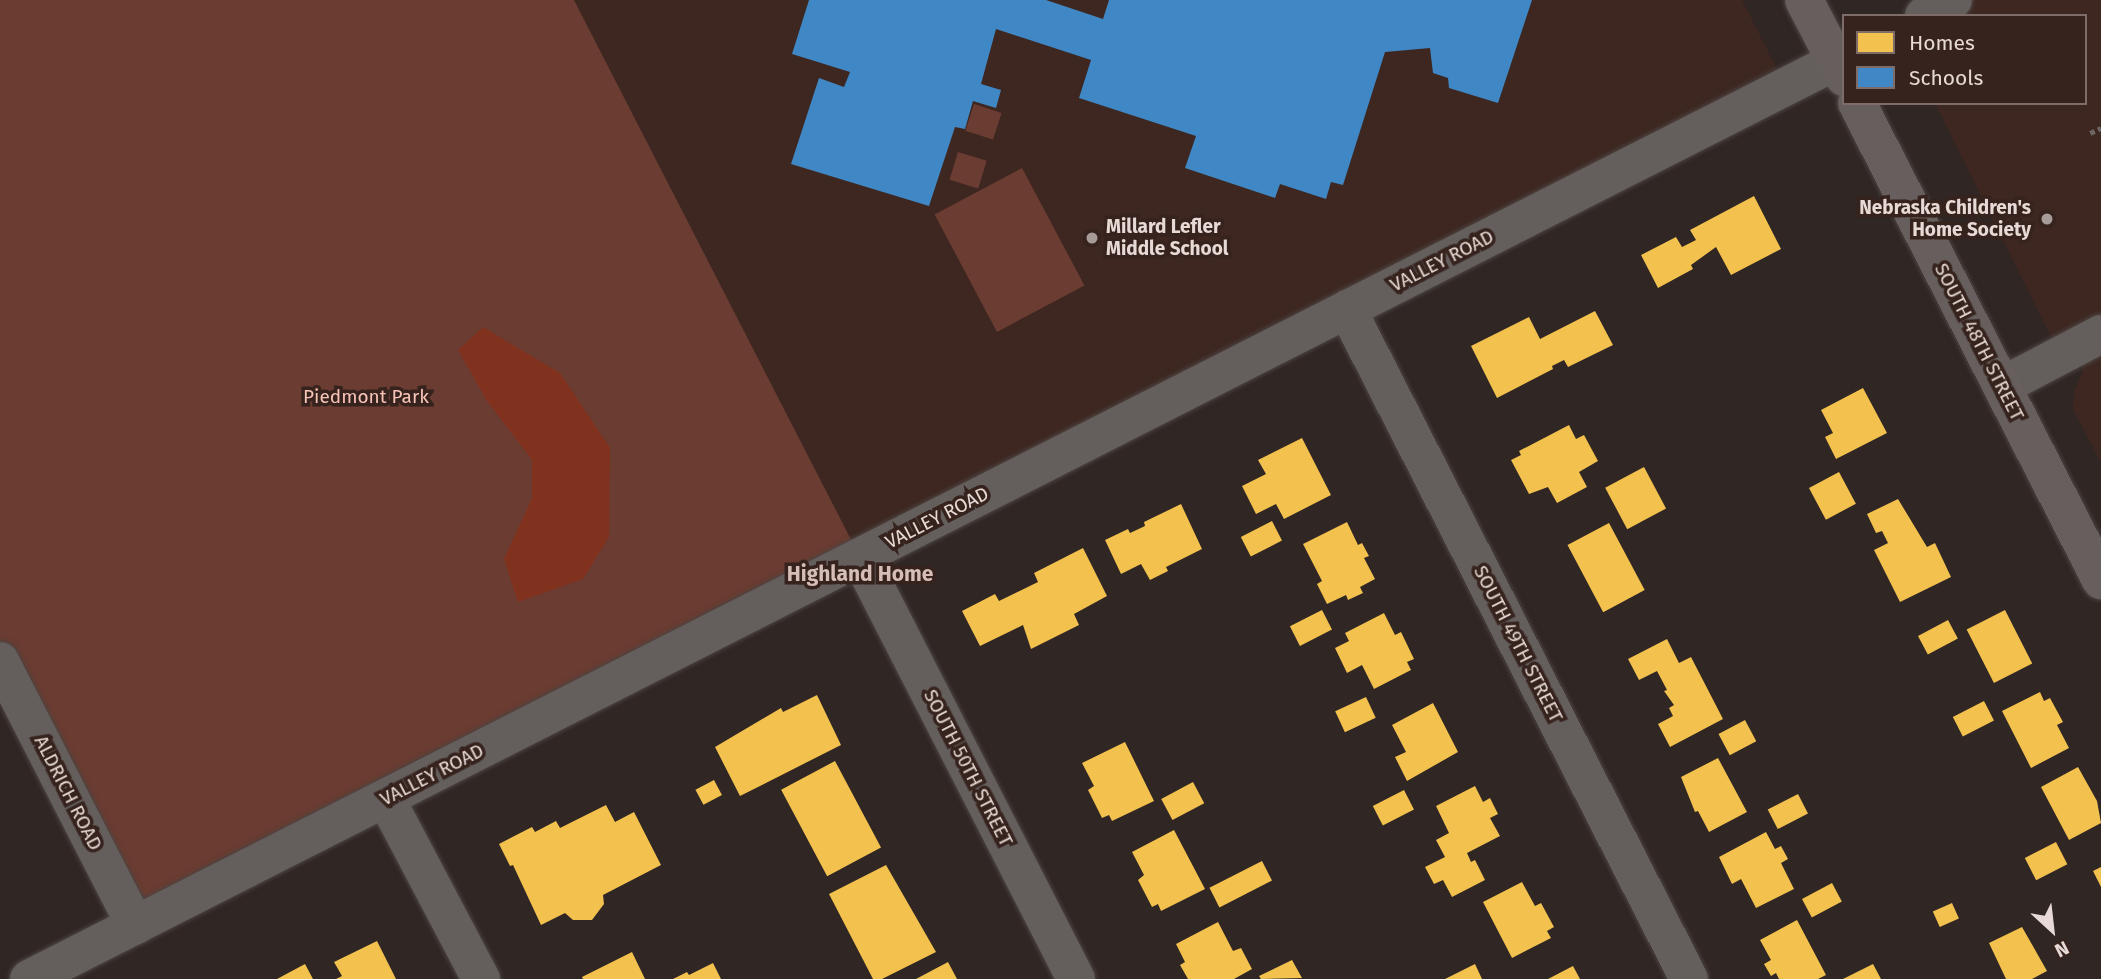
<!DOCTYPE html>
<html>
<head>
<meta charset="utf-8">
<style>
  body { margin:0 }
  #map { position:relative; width:2101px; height:979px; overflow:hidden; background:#302624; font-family:"Fira Sans",sans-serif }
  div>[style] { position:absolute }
  .built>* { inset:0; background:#3e2721 }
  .green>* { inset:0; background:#6b3c31; transform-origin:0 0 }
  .forest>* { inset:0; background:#80321f }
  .homes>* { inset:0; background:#f2c14e; transform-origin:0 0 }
  .schools>* { inset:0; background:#3f88c5 }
  .path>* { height:4.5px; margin-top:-2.25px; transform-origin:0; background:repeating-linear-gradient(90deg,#6b6564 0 5px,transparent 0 8.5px) }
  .roads { filter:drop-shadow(0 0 2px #4c4441) drop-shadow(0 0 2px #4c4441) }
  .minor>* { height:38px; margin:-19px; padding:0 19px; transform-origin:19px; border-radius:19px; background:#645e5d }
  .major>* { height:38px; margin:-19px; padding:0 19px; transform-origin:19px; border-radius:19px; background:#665f5d }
  .dots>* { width:19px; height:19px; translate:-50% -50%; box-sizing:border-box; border:4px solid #36231e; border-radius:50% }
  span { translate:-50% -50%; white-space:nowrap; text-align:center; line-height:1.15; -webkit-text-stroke:7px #36231e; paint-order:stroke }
  .poi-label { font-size:19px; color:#e7dad6; font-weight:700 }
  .right { translate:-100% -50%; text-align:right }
  .left { translate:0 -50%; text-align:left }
  .street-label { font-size:19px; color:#e7dad6 }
  .park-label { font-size:19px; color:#f8c4b7 }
  .neighbourhood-label { font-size:21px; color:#d6bdb6; font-weight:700 }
  .legend { position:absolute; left:1842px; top:14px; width:245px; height:91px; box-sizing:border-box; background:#36231e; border:2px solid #7d6c68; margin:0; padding:9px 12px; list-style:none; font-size:21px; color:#e7dad6 }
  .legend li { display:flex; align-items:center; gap:14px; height:35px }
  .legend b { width:35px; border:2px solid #7d6c68 }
  .north { position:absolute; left:2017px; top:895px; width:70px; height:70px; -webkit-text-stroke:5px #36231e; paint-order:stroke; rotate:153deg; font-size:19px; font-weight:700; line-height:28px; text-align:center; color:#e7dad6 }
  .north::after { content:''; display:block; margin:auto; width:24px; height:32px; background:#e7dad6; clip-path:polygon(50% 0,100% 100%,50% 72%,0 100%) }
</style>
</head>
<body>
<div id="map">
  <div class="built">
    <div style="clip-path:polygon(574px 0,1742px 0,1786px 87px,860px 557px)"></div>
    <div style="clip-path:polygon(1953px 0,2101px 0,2101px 463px,2073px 409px,2074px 391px,2083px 372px,2080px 346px,2060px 355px,1935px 103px,2085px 103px,2085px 16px,1924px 16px)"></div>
  </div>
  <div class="green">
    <div style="clip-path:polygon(0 0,574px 0,860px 557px,135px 925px,0 661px)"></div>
    <div style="left:974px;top:104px;width:29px;height:28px;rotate:18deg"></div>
    <div style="left:958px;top:152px;width:30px;height:29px;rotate:17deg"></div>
    <div style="left:1022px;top:168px;width:133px;height:99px;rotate:62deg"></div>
  </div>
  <div class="forest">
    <div style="clip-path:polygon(483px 327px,560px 373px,610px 448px,609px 537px,583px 579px,518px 602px,504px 559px,532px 498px,532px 460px,487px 401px,458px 350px)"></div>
  </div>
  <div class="homes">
    <div style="clip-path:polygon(1754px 196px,1781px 249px,1731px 275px,1716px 247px,1691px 265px,1693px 269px,1658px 288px,1641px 255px,1676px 237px,1682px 247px,1696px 240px,1690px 230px)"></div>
    <div style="clip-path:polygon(1595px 311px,1613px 345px,1568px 367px,1564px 360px,1552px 366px,1553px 369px,1497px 398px,1471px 346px,1529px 317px,1540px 339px)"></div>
    <div style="clip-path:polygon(1863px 388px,1887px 433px,1836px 459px,1825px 437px,1833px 433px,1821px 410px)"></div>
    <div style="clip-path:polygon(1569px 425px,1576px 439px,1584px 435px,1598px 461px,1579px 472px,1587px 487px,1557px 503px,1548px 487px,1529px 494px,1511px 460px,1521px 455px,1519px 451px)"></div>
    <div style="clip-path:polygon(1302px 438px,1331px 495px,1284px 519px,1276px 504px,1256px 514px,1242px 486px,1266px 474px,1258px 460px)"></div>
    <div style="left:1644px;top:467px;width:47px;height:44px;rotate:62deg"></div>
    <div style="left:1839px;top:472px;width:36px;height:34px;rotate:62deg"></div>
    <div style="clip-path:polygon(1898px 499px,1927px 547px,1935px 543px,1951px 577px,1900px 602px,1874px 550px,1888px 543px,1882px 531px,1876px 533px,1867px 514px)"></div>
    <div style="clip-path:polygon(1181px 504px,1202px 549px,1166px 567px,1168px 571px,1150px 580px,1141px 564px,1121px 574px,1105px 540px,1128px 529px,1130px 533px,1145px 526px,1144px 522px)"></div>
    <div style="left:1272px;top:521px;width:22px;height:35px;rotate:63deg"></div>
    <div style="clip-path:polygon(1347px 522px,1358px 545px,1362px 543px,1369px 556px,1364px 558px,1375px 579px,1360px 587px,1363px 593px,1348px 600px,1346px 595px,1327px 604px,1317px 584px,1322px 581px,1303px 544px)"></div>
    <div style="left:1609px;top:523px;width:76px;height:47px;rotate:62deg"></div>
    <div style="clip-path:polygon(1083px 548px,1107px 596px,1074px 614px,1079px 625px,1031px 649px,1023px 625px,980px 646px,962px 611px,995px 594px,999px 601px,1038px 582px,1034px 573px)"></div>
    <div style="left:1322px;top:610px;width:22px;height:36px;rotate:63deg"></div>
    <div style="left:2005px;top:610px;width:60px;height:43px;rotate:63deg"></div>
    <div style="clip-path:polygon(1384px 613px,1395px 635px,1401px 632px,1414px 659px,1407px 662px,1411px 670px,1374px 689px,1362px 665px,1347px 673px,1335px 648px,1349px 641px,1345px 633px)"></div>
    <div style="left:1948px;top:620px;width:21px;height:34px;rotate:62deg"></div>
    <div style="clip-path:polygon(1667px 639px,1679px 663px,1691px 657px,1723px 719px,1670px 747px,1658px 724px,1673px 716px,1669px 708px,1674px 705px,1664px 691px,1667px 690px,1657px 671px,1639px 680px,1628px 659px)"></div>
    <div style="clip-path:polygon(2040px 692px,2044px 701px,2050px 698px,2063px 722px,2057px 725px,2069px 748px,2031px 768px,2002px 711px)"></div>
    <div style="clip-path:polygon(817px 695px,841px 745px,740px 796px,715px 747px,781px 708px,783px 712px)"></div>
    <div style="left:1366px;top:697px;width:23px;height:34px;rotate:65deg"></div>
    <div style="left:1984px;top:701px;width:22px;height:35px;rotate:63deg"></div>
    <div style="clip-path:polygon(1433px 703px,1458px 752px,1407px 781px,1395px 757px,1406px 752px,1392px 725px)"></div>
    <div style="left:1745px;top:720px;width:24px;height:30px;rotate:62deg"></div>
    <div style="clip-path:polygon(1125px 742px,1154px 801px,1112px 821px,1109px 815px,1102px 818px,1088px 790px,1094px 786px,1082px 763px)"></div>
    <div style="clip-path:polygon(1718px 758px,1747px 812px,1709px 832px,1698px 811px,1695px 812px,1681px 777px)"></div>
    <div style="left:835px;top:761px;width:98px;height:61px;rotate:62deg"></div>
    <div style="clip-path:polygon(2078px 767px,2097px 801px,2101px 823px,2069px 840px,2041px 787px)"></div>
    <div style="left:714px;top:780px;width:17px;height:21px;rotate:62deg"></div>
    <div style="left:1193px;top:782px;width:24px;height:36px;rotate:62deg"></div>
    <div style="clip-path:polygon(1475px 786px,1483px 802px,1490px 798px,1498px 814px,1490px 818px,1500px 836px,1467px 853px,1471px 862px,1475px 860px,1485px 880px,1452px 897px,1443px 880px,1434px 884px,1425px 867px,1445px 857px,1436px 840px,1449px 833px,1436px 806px)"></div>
    <div style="left:1404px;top:790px;width:22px;height:35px;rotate:63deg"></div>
    <div style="left:1798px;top:794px;width:22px;height:34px;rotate:63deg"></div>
    <div style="clip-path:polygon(606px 805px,615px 822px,634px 812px,661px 865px,603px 895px,604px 904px,592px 920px,573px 920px,565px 913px,541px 925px,513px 865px,510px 866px,499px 844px,532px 827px,535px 832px,556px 821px,560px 828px)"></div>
    <div style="clip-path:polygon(1174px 830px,1205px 889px,1161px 911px,1158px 904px,1152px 907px,1138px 880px,1144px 875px,1132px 852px)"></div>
    <div style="clip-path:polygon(1766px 832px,1775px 849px,1781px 846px,1788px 859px,1781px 863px,1794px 889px,1756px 908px,1741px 879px,1732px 884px,1719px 857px)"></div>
    <div style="left:2056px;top:842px;width:25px;height:35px;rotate:63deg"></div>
    <div style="left:1262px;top:861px;width:22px;height:59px;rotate:63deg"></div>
    <div style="clip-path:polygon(886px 865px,936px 952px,882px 979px,873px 979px,829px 894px)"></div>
    <div style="clip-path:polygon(2101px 867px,2101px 887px,2093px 871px)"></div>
    <div style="clip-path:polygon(1522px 882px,1535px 906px,1541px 903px,1554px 927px,1547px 931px,1551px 938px,1512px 958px,1483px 902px)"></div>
    <div style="left:1832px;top:883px;width:21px;height:34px;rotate:62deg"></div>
    <div style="left:1952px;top:903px;width:17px;height:21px;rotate:66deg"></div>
    <div style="clip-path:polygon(1797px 920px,1826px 975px,1818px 979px,1779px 979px,1776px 973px,1771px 976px,1764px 964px,1771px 960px,1760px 940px)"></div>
    <div style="clip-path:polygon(1218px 922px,1233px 951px,1241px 948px,1252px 969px,1234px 979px,1188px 979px,1180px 965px,1185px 962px,1176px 944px)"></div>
    <div style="clip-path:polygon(2022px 927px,2047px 971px,2032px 979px,2006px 979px,1989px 943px)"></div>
    <div style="clip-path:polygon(377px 941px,396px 979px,336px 979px,342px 976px,334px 962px)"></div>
    <div style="clip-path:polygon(632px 952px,645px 979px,583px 979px,582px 977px)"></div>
    <div style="clip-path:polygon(1292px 960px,1302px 978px,1261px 979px,1259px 976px)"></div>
    <div style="clip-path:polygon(948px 962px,957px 979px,916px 979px)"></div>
    <div style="clip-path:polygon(713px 963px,721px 979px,673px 979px,687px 972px,689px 975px)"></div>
    <div style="clip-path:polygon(305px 964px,313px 979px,277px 979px)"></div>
    <div style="clip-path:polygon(1475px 964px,1482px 979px,1445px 979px)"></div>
    <div style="clip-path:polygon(1873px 964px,1881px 979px,1843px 979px)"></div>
    <div style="clip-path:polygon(1573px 966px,1580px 979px,1548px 979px)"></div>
  </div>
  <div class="schools">
    <div style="clip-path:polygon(809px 0,1046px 0,1103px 19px,1109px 0,1532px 0,1498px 103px,1449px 88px,1448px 78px,1433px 73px,1430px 48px,1385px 52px,1343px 185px,1331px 182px,1326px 199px,1280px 184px,1275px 198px,1185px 168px,1196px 136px,1079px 98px,1091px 60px,996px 29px,981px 84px,1001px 90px,996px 108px,973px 101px,965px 129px,955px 127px,929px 206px,791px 164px,819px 78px,844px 87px,850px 72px,792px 54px)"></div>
  </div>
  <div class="path">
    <div style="left:2090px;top:133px;width:12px;rotate:-24deg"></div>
  </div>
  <div class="roads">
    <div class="minor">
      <div style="left:1924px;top:16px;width:33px;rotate:-29deg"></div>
      <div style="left:1347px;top:309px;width:752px;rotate:62.96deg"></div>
      <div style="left:2002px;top:386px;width:112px;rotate:-27.7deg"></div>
      <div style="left:860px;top:557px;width:474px;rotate:62.9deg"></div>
      <div style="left:0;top:661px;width:297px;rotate:62.9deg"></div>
      <div style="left:386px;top:799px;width:204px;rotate:62.2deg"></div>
      <div style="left:29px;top:979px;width:2036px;rotate:-26.93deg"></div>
    </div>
    <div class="major">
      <div style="left:1804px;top:0;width:87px;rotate:62.5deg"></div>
      <div style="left:1857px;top:103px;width:536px;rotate:62.91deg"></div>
    </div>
  </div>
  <div class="dots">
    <div style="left:2047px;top:219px;background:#a79b98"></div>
    <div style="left:1092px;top:238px;background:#a79b98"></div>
  </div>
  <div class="poi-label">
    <span class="right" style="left:2031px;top:219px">Nebraska Children's<br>Home Society</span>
    <span class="left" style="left:1106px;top:238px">Millard Lefler<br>Middle School</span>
  </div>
  <div class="street-label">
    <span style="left:1442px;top:261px;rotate:-27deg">VALLEY ROAD</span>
    <span style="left:1979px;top:342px;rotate:63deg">SOUTH 48TH STREET</span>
    <span style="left:937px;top:518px;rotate:-27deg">VALLEY ROAD</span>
    <span style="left:1518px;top:644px;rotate:63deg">SOUTH 49TH STREET</span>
    <span style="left:968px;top:768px;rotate:63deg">SOUTH 50TH STREET</span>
    <span style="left:432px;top:775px;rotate:-27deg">VALLEY ROAD</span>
    <span style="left:68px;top:793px;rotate:63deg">ALDRICH ROAD</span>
  </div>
  <div class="park-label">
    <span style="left:366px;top:397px">Piedmont Park</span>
  </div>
  <div class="neighbourhood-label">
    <span style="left:860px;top:574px">Highland Home</span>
  </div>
  <ul class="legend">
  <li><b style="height:19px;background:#f2c14e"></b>Homes</li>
  <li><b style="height:19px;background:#3f88c5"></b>Schools</li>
  </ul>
  <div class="north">N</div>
</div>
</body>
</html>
